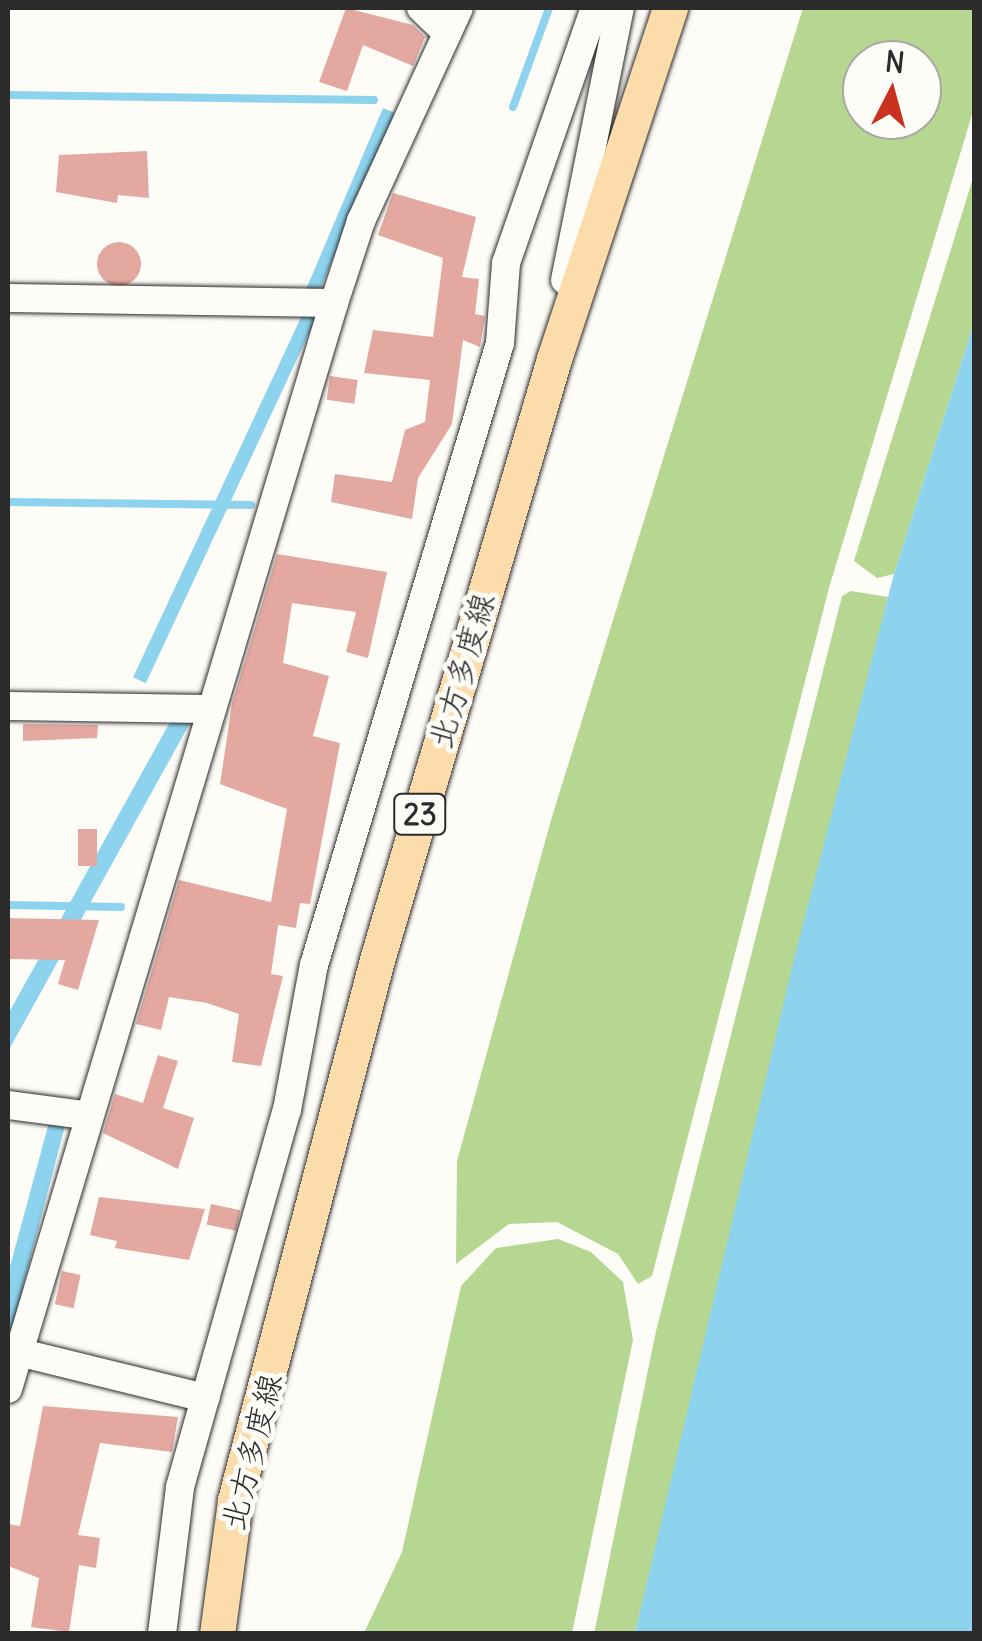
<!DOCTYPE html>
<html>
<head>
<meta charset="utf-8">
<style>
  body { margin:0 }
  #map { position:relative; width:982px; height:1641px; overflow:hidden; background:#fdfcf7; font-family:Delius,"Klee One",sans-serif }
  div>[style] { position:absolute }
  .green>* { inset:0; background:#b6d791 }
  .water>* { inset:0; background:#8dd3ee; transform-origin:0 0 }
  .stream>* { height:8px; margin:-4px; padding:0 4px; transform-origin:4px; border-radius:4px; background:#8dd3ee }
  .building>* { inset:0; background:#e3a9a1; transform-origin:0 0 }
  .round { border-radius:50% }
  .roads { filter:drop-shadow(0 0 2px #2b2b2b) drop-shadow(0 0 2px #2b2b2b) }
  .minor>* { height:28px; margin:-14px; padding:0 14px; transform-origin:14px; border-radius:14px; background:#fdfcf7 }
  .major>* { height:35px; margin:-17.5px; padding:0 17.5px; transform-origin:17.5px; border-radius:17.5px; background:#fddcac }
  span { translate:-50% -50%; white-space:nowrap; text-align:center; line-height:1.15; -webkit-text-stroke:10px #fdfcf7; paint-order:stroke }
  .shield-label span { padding:2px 8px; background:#fdfcf7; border:2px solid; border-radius:8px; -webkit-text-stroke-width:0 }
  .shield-label { font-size:30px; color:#2b2b2b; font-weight:700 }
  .street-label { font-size:32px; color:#2b2b2b }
  .frame { position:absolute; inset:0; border:10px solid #2b2b2b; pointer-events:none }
  .north { position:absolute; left:842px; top:40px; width:100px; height:100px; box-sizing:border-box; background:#fdfcf7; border:2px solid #a9a8a5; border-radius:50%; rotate:6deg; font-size:28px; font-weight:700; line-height:40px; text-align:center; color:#2b2b2b }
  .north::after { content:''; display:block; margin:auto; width:35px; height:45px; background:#c8321e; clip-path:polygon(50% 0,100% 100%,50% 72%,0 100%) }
</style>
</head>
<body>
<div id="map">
  <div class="green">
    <div style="clip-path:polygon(evenodd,803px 8px,974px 8px,974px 108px,829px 588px,652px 1276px,638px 1284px,618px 1254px,557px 1222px,509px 1224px,456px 1264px,457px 1161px,551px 820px,803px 8px,862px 60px,922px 60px,922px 120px,862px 120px,862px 60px)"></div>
    <div style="clip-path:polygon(974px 175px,974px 323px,894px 574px,877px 578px,854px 561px)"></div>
    <div style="clip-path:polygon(851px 591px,888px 597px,635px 1633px,594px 1634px,656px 1331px,842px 596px)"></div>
    <div style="clip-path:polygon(558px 1239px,591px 1252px,623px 1282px,633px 1340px,572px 1633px,364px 1633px,402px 1552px,461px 1286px,496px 1248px)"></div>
  </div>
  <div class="water">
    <div style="left:383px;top:108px;width:13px;height:201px;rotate:23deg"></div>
    <div style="left:303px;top:313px;width:14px;height:402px;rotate:25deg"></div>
    <div style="clip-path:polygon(974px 323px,974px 1633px,635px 1633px,794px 959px,894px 574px)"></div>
    <div style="left:175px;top:713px;width:18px;height:397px;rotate:29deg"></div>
    <div style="clip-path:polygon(51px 1115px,66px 1122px,8px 1344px,8px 1274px)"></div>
  </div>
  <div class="stream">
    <div style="left:8px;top:95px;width:366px;rotate:0.8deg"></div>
    <div style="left:513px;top:107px;width:105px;rotate:-70deg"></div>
    <div style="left:8px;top:502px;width:243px;rotate:0.7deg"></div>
    <div style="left:8px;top:905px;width:113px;rotate:1deg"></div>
  </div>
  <div class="building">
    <div style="clip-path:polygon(346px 8px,413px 25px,425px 37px,413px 66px,363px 45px,347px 91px,319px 82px)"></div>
    <div style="clip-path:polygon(147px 151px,149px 198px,118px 195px,117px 203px,56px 192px,59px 155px)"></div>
    <div style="clip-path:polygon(393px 193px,476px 217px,462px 277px,479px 279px,475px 314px,485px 316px,480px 347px,463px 340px,452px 424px,418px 478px,412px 519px,331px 502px,335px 474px,392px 482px,405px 430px,425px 422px,430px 380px,364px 373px,373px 330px,433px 337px,443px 258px,378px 235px)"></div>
    <div class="round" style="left:97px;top:242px;width:44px;height:44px"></div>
    <div style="left:330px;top:376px;width:28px;height:24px;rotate:8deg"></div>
    <div style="clip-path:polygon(277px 554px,387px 572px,368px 658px,346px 652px,356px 612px,292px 603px,283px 663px,329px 676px,313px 736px,340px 743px,310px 904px,300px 903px,296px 928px,278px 925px,271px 974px,283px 976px,261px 1066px,232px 1062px,239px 1014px,207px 1003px,169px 997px,161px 1030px,136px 1024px,179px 880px,271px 902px,287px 809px,220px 784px,232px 704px)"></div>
    <div style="clip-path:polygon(23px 724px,98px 725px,97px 738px,23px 741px)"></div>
    <div style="left:78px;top:829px;width:19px;height:37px"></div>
    <div style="clip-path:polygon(8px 918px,99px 920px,78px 990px,58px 984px,65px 960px,8px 959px)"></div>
    <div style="clip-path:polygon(158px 1055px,178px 1061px,163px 1108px,194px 1118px,178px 1169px,103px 1133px,115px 1094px,143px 1103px)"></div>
    <div style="clip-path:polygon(99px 1197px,205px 1209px,189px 1260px,115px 1248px,117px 1241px,90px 1235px)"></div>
    <div style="left:211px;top:1204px;width:30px;height:21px;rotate:12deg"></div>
    <div style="left:62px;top:1271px;width:19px;height:34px;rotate:12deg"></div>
    <div style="clip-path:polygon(43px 1406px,178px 1417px,172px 1452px,100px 1443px,78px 1535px,100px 1538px,96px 1568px,79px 1565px,69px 1632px,31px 1627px,39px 1578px,8px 1566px,8px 1524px,20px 1526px)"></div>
  </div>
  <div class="roads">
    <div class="minor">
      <div style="left:421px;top:8px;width:36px;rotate:44deg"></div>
      <div style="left:565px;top:280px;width:278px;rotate:-78.6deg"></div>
      <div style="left:8px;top:298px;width:326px;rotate:0.9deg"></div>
      <div style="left:8px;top:706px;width:200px;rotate:0.9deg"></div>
      <div style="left:8px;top:1105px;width:77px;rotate:7.5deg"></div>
      <div style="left:18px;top:1352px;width:193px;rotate:13.8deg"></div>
      <div style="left:8px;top:1389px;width:1134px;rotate:-73.29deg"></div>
      <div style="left:334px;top:303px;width:86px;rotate:-71.8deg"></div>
      <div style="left:361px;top:221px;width:234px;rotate:-65.3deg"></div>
      <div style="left:162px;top:1634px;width:148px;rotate:-83deg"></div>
      <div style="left:180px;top:1487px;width:392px;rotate:-74.2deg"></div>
      <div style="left:287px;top:1110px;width:147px;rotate:-79.5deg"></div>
      <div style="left:314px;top:965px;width:649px;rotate:-73.35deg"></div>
      <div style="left:500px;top:343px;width:80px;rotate:-85.7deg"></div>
      <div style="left:506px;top:263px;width:270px;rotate:-70.8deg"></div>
    </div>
    <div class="major">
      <div style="left:217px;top:1634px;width:135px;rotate:-82.3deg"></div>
      <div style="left:235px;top:1500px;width:558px;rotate:-75.27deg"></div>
      <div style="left:377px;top:960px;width:627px;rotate:-73.59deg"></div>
      <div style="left:554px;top:359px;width:370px;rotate:-71.7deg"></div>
    </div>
  </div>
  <div class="shield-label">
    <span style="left:420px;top:814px">23</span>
  </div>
  <div class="street-label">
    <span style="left:462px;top:671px;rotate:-74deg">北方多度線</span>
    <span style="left:252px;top:1452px;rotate:-76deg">北方多度線</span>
  </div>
  <div class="frame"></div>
  <div class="north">N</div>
</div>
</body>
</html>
